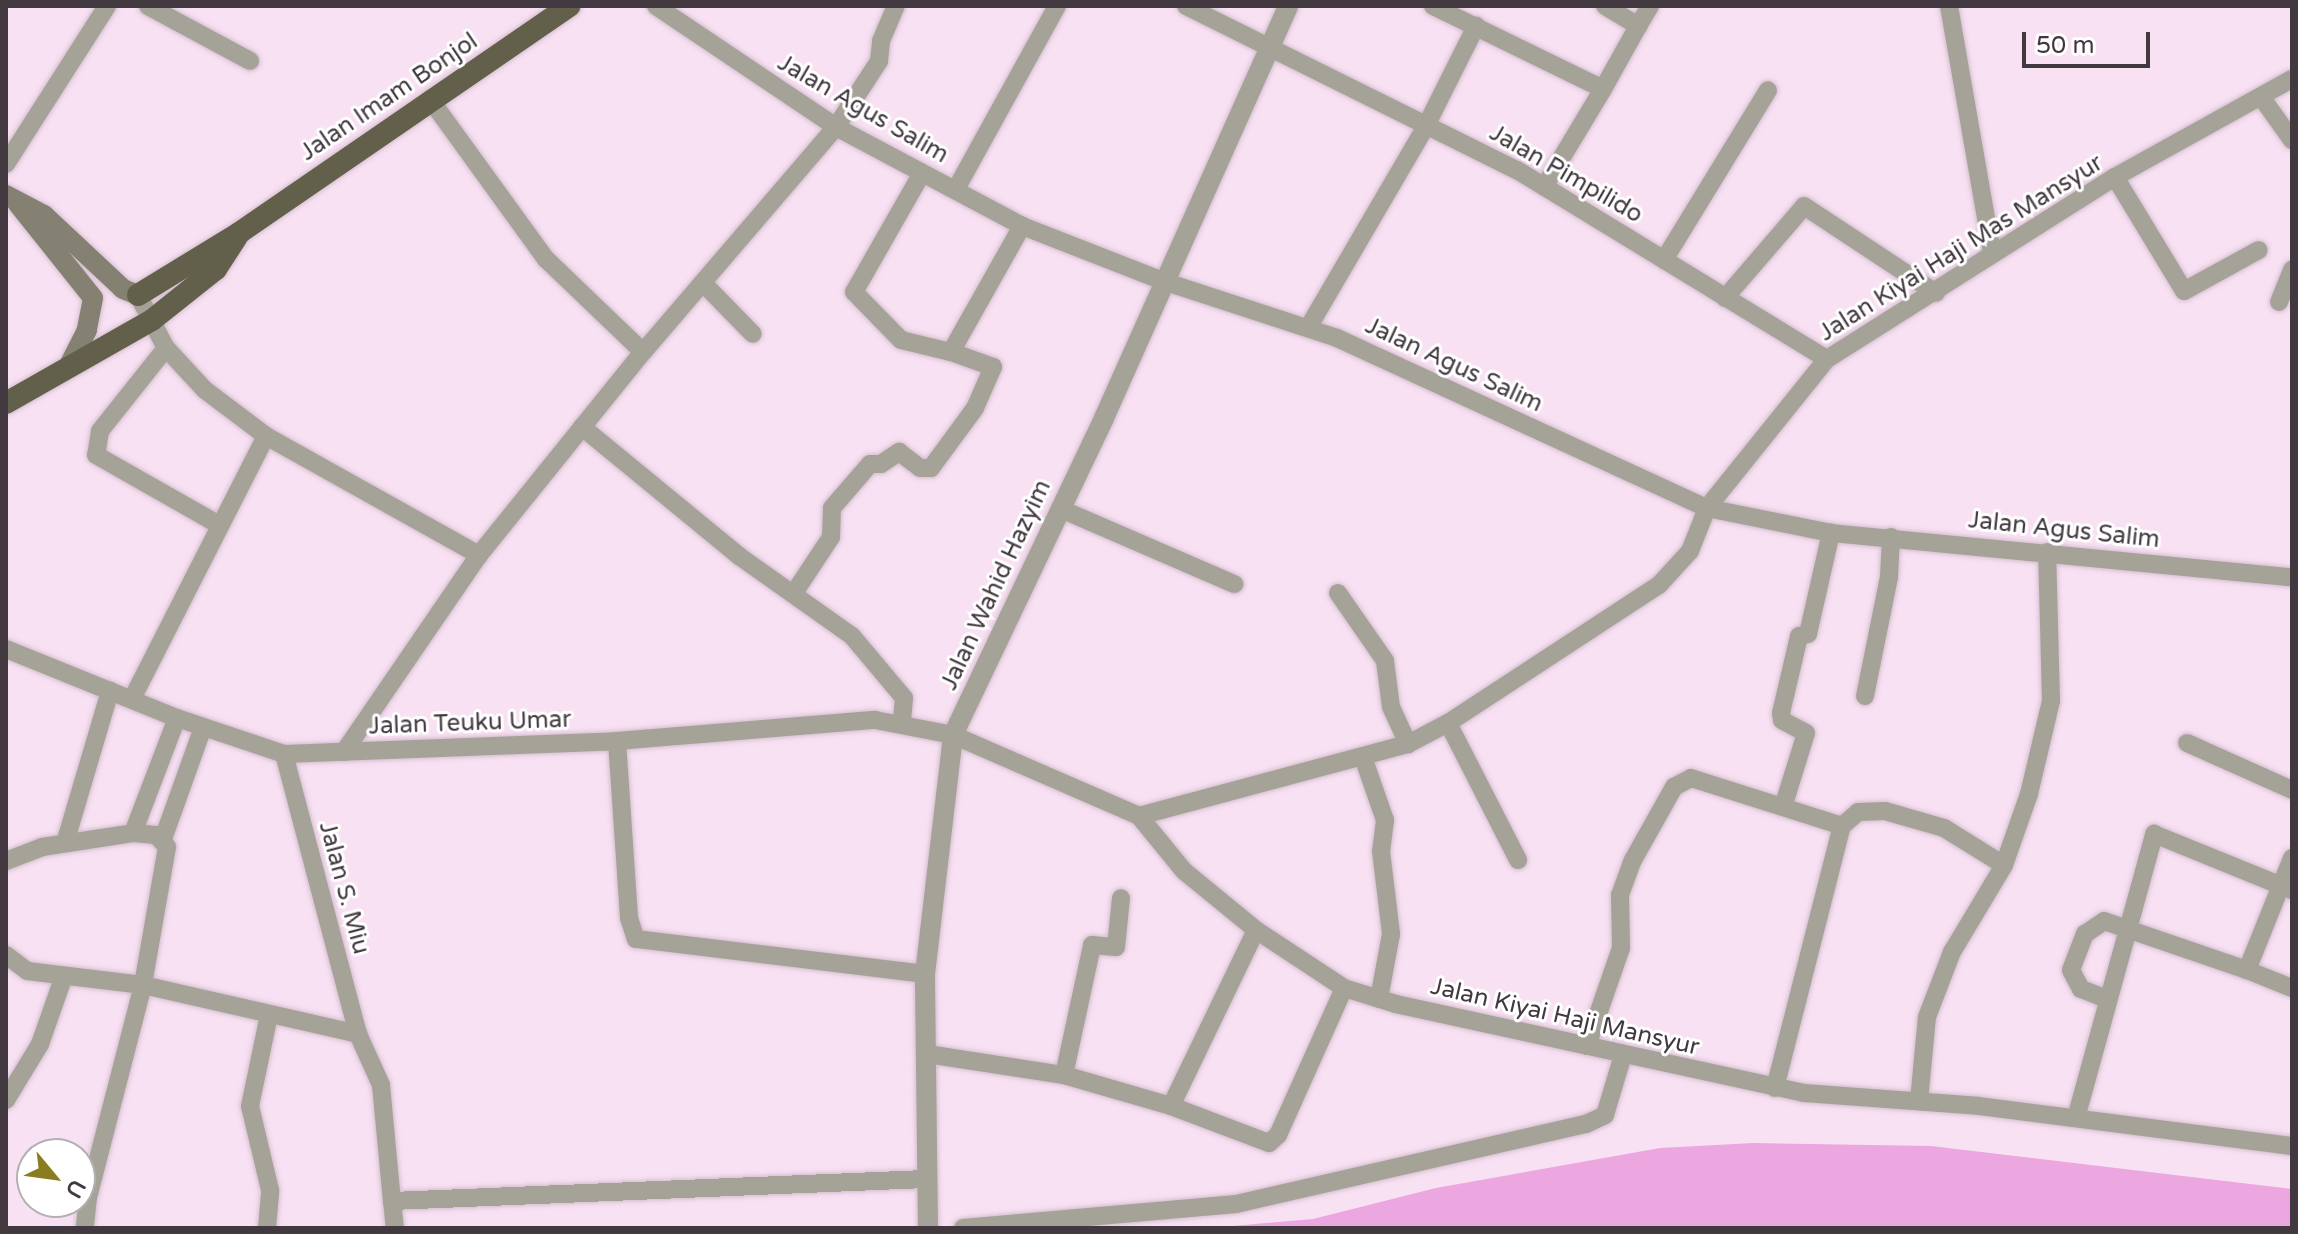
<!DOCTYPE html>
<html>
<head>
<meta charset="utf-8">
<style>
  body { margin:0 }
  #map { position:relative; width:2298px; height:1234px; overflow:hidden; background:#f8e1f3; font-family:"Varela Round",sans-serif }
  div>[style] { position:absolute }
  .water>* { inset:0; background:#eca6e0 }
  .roads { filter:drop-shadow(0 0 2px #d4bfcf) drop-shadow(0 0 2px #d4bfcf) }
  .minor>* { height:18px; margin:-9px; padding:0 9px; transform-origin:9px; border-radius:9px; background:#a5a398 }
  .tertiary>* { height:20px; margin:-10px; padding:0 10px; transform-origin:10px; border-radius:10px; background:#a5a398 }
  .secondary>* { height:20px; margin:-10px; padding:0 10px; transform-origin:10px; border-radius:10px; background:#848172 }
  .trunk>* { height:22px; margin:-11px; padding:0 11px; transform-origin:11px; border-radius:11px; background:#625f4a }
  span { translate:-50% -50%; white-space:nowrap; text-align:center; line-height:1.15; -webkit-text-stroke:6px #fff; paint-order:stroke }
  .street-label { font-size:24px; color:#423940 }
  .frame { position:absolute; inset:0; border:8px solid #423940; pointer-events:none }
  .north { position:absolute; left:16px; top:1138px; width:80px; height:80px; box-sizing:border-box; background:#fff; border:2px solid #b3b0b3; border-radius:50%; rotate:119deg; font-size:22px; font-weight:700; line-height:32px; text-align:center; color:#423940 }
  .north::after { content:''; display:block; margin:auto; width:28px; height:36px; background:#897c21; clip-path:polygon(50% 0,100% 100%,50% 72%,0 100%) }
  .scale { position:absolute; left:2022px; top:32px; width:128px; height:36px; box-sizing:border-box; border:4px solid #423940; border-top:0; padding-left:10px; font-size:24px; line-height:28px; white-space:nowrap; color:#423940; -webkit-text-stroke:6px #fff; paint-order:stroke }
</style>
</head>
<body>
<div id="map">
  <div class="water">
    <div style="clip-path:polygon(1754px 1143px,1931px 1146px,2292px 1189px,2292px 1228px,1210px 1228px,1313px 1219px,1436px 1188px,1660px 1148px)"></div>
  </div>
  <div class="roads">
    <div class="minor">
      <div style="left:148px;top:6px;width:116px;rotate:28.3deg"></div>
      <div style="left:656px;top:6px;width:217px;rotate:33.9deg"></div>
      <div style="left:836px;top:127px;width:211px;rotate:28deg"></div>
      <div style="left:1022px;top:226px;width:155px;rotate:21.3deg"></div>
      <div style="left:1166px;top:282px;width:180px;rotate:18.1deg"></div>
      <div style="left:1337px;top:338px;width:407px;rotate:24.7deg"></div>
      <div style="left:1707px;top:508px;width:126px;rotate:11.4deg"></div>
      <div style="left:1831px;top:533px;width:463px;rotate:5.5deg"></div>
      <div style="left:1186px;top:6px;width:369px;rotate:26.4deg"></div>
      <div style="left:1517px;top:170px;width:363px;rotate:31.4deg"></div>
      <div style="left:1433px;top:6px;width:189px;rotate:26deg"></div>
      <div style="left:1603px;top:89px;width:114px;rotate:121deg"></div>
      <div style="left:1605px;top:6px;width:39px;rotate:31deg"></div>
      <div style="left:1638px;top:26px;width:23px;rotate:-59deg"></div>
      <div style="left:1949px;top:6px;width:251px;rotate:80.1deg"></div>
      <div style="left:1603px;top:89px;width:72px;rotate:-60.9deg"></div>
      <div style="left:2262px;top:98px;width:52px;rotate:54.5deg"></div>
      <div style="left:430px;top:99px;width:198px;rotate:54.1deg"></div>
      <div style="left:546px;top:259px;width:134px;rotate:43.8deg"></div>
      <div style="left:6px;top:164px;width:188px;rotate:-57.4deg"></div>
      <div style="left:922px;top:173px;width:137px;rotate:119.7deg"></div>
      <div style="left:854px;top:292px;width:67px;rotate:45.6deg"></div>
      <div style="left:901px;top:340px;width:51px;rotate:13.5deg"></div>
      <div style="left:2115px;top:177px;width:133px;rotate:58.8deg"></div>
      <div style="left:2184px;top:291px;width:85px;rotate:-28.7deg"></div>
      <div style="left:956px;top:189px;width:209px;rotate:-61.1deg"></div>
      <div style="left:1664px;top:260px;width:199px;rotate:-58.5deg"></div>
      <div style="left:703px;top:283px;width:71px;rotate:45.6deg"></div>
      <div style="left:138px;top:295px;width:60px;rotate:62.2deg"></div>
      <div style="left:166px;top:348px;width:57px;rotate:47.1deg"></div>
      <div style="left:205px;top:390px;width:76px;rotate:37deg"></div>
      <div style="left:266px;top:436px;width:244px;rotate:29.2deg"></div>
      <div style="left:1725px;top:298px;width:121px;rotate:-49.3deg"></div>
      <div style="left:1804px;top:206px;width:158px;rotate:33.4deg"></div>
      <div style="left:2279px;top:302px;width:35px;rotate:-68deg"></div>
      <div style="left:1308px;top:328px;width:236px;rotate:-59.7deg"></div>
      <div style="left:1427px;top:124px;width:110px;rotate:-63.4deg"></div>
      <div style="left:166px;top:348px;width:106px;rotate:128.5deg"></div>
      <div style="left:100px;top:431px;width:24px;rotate:99deg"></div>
      <div style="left:96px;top:455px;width:142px;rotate:29.6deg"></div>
      <div style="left:582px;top:427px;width:203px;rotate:39.4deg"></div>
      <div style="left:739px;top:556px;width:138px;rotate:35.3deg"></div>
      <div style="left:852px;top:636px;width:81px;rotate:50deg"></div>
      <div style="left:904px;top:698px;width:25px;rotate:95deg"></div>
      <div style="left:1061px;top:509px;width:189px;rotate:23.4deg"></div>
      <div style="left:794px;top:593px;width:67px;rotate:-56.5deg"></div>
      <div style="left:831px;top:537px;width:29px;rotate:-88deg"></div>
      <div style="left:832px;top:508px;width:58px;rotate:-49.2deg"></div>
      <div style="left:870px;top:464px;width:11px"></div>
      <div style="left:881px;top:464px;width:22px;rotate:-34deg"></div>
      <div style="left:899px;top:452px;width:26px;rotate:37deg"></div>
      <div style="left:920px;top:468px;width:11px"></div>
      <div style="left:931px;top:468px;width:74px;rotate:-53.7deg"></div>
      <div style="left:975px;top:408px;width:45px;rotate:-66.3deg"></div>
      <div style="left:993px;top:367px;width:45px;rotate:-160.3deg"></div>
      <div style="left:951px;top:352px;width:145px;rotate:-60.6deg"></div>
      <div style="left:1338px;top:593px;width:83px;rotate:55.3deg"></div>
      <div style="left:1385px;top:661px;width:46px;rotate:82.6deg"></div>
      <div style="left:1391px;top:707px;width:41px;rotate:65.3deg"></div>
      <div style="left:6px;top:649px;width:184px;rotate:22deg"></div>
      <div style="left:177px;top:718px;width:113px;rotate:18.6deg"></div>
      <div style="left:284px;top:754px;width:333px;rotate:-2.2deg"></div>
      <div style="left:617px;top:741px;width:259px;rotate:-4.7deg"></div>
      <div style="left:875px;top:720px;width:79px;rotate:10.9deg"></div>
      <div style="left:953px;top:735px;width:203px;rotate:23.5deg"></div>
      <div style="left:1139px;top:816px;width:278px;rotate:-15deg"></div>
      <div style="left:1408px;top:744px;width:45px;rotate:-27.7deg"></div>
      <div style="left:1448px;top:723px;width:252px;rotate:-33.2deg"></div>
      <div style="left:1659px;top:585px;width:46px;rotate:-47.6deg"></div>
      <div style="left:1690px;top:551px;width:46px;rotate:-68.4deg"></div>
      <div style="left:1707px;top:508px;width:191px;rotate:-51.2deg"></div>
      <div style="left:1827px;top:359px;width:341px;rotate:-32.3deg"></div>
      <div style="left:2115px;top:177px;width:202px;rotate:-29deg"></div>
      <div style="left:1865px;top:696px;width:121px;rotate:-78.6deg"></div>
      <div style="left:1889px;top:577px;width:40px;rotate:-87.1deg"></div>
      <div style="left:132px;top:699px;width:295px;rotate:-63deg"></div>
      <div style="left:1448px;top:723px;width:154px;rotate:62.9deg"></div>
      <div style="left:617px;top:741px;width:177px;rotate:86.1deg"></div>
      <div style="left:629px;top:918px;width:22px;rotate:72deg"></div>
      <div style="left:636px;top:939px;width:291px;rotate:6.9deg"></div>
      <div style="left:2187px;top:743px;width:115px;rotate:24.1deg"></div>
      <div style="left:344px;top:752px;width:239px;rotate:-55.6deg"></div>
      <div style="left:479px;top:555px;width:261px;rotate:-51.1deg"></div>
      <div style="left:643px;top:352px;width:296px;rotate:-49.4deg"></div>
      <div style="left:836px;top:127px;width:79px;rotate:-56.9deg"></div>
      <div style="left:879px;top:61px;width:20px;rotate:-84deg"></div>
      <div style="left:881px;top:41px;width:38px;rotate:-67deg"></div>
      <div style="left:284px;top:754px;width:290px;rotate:75.2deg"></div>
      <div style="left:1363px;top:757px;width:67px;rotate:70.8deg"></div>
      <div style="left:1385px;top:820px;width:31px;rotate:97deg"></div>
      <div style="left:1381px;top:851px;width:84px;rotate:83.1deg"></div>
      <div style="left:1391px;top:934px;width:66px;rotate:100.5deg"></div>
      <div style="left:1784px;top:804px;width:74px;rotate:-72.8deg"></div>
      <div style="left:1806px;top:733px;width:27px;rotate:-152deg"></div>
      <div style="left:1782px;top:720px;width:7px;rotate:-98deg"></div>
      <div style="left:1781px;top:713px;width:79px;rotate:-76.8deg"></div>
      <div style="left:1799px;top:636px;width:9px;rotate:-13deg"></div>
      <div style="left:1808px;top:634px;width:104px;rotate:-77.2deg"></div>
      <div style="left:1139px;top:816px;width:71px;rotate:50.7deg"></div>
      <div style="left:1184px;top:871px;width:93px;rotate:39.3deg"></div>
      <div style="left:1256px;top:930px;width:105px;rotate:33.4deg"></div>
      <div style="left:1344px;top:988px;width:54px;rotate:17.1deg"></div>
      <div style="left:1396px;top:1004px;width:417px;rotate:12.3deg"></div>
      <div style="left:1803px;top:1093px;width:176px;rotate:4.2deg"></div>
      <div style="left:1979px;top:1106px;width:316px;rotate:7.3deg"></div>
      <div style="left:133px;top:833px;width:123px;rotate:-69.1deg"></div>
      <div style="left:163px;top:839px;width:119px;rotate:-70.3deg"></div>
      <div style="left:65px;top:843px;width:159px;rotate:-73.5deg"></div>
      <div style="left:2292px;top:858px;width:121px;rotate:111.9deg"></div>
      <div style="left:2247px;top:970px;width:48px;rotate:21.8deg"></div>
      <div style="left:6px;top:861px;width:39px;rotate:-21deg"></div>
      <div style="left:42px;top:847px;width:92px;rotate:-8.7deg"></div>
      <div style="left:133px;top:833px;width:23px;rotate:5deg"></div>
      <div style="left:156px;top:835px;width:16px;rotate:47deg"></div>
      <div style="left:167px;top:847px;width:140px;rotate:99.9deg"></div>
      <div style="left:143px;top:985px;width:219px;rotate:104.5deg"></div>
      <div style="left:88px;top:1197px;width:31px;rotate:96deg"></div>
      <div style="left:6px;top:955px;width:26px;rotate:37deg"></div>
      <div style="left:27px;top:971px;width:117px;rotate:6.9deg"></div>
      <div style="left:143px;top:985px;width:221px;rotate:12.8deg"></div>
      <div style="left:358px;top:1034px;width:56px;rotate:65.7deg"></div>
      <div style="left:381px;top:1085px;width:117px;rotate:84.6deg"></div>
      <div style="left:392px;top:1201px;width:534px;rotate:-2.36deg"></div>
      <div style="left:2107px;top:999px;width:28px;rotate:-159deg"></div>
      <div style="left:2081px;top:989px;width:21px;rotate:-118deg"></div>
      <div style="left:2071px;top:970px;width:39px;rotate:-69deg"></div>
      <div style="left:2085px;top:934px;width:23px;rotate:-34deg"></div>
      <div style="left:2104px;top:921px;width:151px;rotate:18.9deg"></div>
      <div style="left:1587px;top:1046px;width:104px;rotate:-70.9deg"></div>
      <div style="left:1621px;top:948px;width:53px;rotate:-91.1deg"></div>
      <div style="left:1620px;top:895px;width:37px;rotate:-70deg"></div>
      <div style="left:1633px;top:860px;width:84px;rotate:-60.7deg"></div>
      <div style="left:1674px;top:787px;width:19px;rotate:-28deg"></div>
      <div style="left:1691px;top:778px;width:158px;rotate:17.6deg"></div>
      <div style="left:1842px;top:826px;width:21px;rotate:-41deg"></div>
      <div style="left:1858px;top:812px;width:27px;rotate:-2deg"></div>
      <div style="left:1885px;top:811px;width:61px;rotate:16.1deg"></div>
      <div style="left:1944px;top:828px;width:70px;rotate:31.7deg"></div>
      <div style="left:2004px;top:865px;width:75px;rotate:-70.6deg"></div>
      <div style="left:2029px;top:794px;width:96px;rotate:-76.7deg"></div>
      <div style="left:2051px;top:701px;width:149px;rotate:-91.5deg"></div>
      <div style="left:927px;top:1054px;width:139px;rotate:8.7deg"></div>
      <div style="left:1064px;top:1075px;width:111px;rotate:16.2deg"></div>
      <div style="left:1171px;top:1106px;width:105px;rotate:20.7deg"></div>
      <div style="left:1269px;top:1143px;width:12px;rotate:-42deg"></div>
      <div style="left:1278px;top:1135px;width:161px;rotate:-65.8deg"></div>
      <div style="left:1064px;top:1075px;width:133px;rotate:-77.8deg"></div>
      <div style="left:1092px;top:945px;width:24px;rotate:5deg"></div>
      <div style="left:1116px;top:947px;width:49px;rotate:-84.2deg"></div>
      <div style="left:1775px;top:1088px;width:270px;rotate:-75.7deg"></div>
      <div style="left:6px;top:1100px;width:66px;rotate:-58.7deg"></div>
      <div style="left:40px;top:1044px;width:72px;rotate:-70.6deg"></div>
      <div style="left:1919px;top:1101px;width:84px;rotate:-84.6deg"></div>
      <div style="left:1927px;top:1017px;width:70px;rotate:-69deg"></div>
      <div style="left:1952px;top:952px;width:101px;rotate:-59.1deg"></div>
      <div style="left:1171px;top:1106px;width:195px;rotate:-64.2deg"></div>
      <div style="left:2076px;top:1118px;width:295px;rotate:-74.6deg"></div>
      <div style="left:2154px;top:834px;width:149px;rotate:22.1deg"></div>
      <div style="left:392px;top:1201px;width:27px;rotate:84deg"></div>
      <div style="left:267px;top:1228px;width:38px;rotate:-85deg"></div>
      <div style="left:270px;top:1190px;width:86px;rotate:-103.4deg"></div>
      <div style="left:250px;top:1106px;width:93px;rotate:-78.2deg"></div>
      <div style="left:963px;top:1228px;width:274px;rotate:-5deg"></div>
      <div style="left:1236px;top:1204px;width:359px;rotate:-12.9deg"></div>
      <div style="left:1586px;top:1124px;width:21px;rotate:-25deg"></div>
      <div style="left:1605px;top:1115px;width:63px;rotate:-73.3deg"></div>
    </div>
    <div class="tertiary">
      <div style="left:928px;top:1228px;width:254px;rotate:-90.7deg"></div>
      <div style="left:925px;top:974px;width:241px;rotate:-83.3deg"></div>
      <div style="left:953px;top:735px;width:351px;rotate:-64.5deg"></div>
      <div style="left:1104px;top:418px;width:451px;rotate:-65.9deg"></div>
    </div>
    <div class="secondary">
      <div style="left:6px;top:195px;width:43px;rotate:27.8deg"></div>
      <div style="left:44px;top:215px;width:108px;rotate:43.1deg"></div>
      <div style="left:123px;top:289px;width:16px;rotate:22deg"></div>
      <div style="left:18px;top:204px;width:120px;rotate:51.4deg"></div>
      <div style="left:93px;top:298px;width:33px;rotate:101deg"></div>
      <div style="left:87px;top:330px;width:37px;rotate:117deg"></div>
    </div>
    <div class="trunk">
      <div style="left:138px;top:295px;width:119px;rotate:-31.5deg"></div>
      <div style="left:239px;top:233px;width:401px;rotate:-34.5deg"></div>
      <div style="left:6px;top:403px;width:168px;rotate:-29.6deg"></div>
      <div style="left:152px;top:320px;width:82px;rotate:-38.6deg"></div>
      <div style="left:216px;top:269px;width:37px;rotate:-57deg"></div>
    </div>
  </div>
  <div class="street-label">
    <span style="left:389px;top:97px;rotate:-34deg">Jalan Imam Bonjol</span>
    <span style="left:863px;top:109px;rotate:30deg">Jalan Agus Salim</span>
    <span style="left:1566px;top:174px;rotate:30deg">Jalan Pimpilido</span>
    <span style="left:1961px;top:248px;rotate:-32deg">Jalan Kiyai Haji Mas Mansyur</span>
    <span style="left:1454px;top:365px;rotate:25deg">Jalan Agus Salim</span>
    <span style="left:2064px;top:530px;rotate:6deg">Jalan Agus Salim</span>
    <span style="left:996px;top:585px;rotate:-65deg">Jalan Wahid Hazyim</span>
    <span style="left:470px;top:723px;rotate:-2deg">Jalan Teuku Umar</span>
    <span style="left:344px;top:888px;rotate:75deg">Jalan S. Miu</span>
    <span style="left:1565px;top:1017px;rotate:13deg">Jalan Kiyai Haji Mansyur</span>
  </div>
  <div class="frame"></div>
  <div class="north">U</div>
  <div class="scale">50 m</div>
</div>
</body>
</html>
